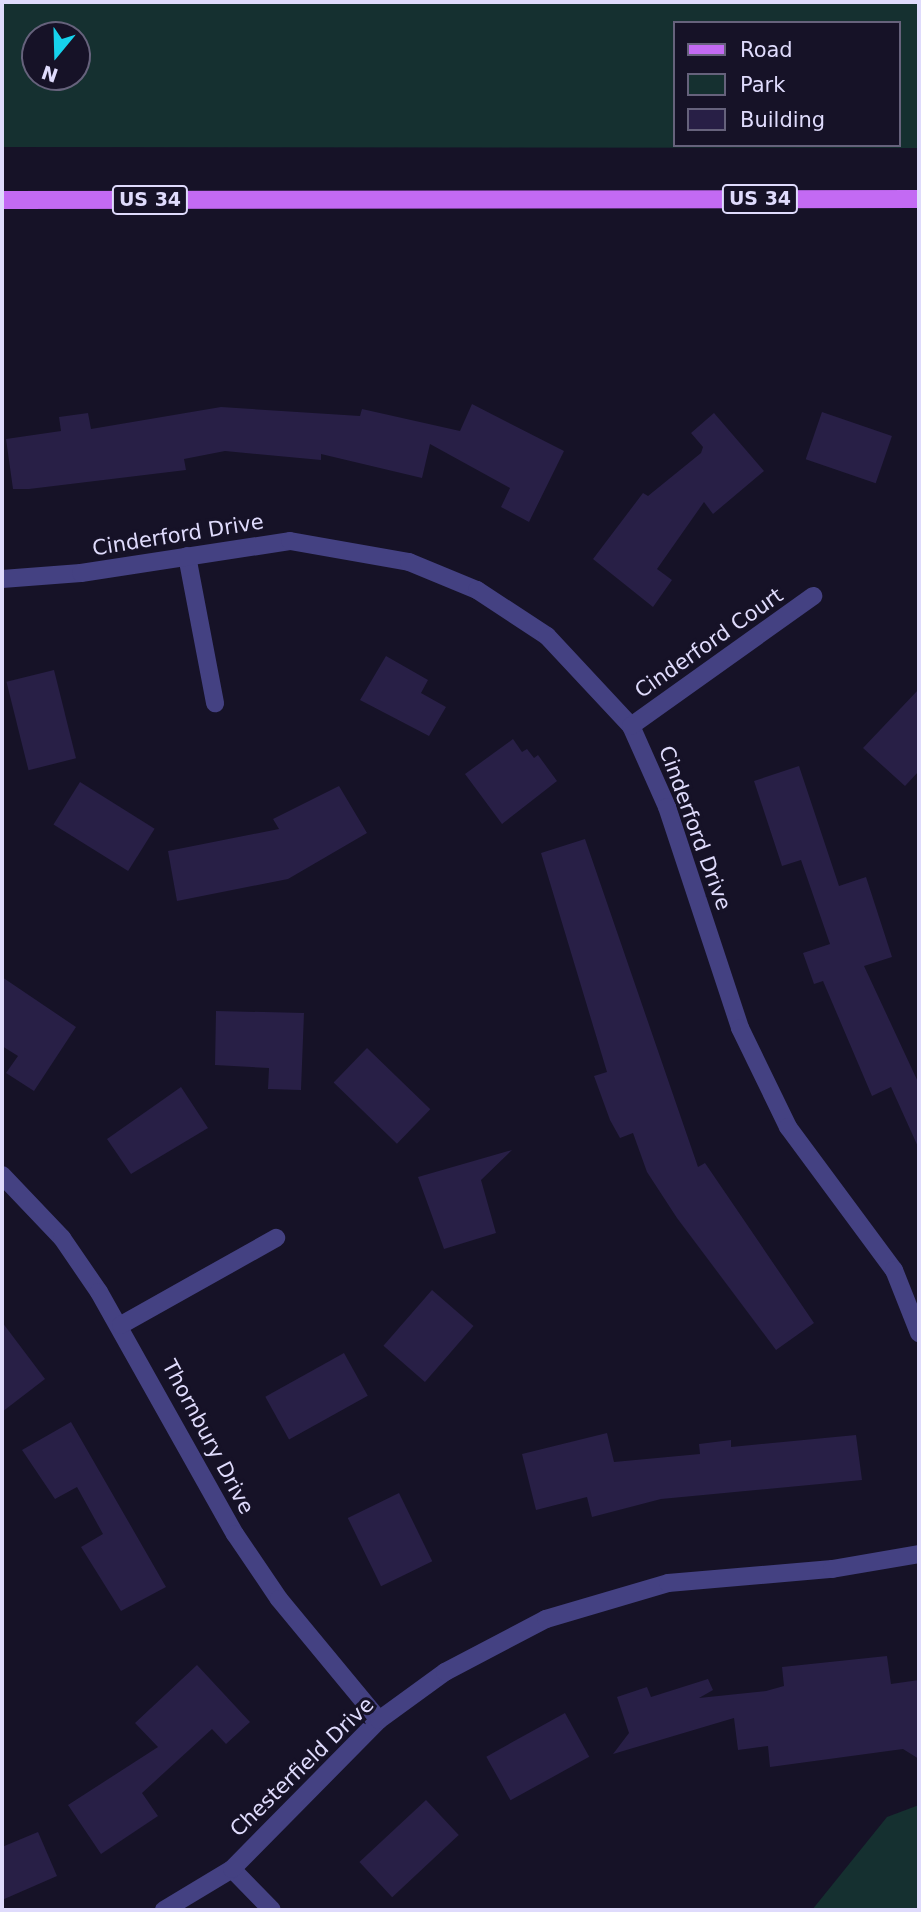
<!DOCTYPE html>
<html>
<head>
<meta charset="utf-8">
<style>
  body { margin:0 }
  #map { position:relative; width:921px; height:1912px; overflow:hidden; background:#161227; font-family:"DejaVu Sans",sans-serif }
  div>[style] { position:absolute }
  .green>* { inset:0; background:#153030 }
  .building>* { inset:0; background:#281f46; transform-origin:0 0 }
  .street>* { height:18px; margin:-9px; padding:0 9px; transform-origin:9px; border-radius:9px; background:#444182 }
  .primary>* { height:18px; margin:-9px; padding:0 9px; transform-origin:9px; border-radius:9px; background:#c36af3 }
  span { translate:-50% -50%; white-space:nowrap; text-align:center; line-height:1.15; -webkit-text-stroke:6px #161227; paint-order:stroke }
  .shield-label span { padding:2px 5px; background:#161227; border:2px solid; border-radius:5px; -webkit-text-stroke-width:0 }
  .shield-label { font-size:19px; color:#dfdbfc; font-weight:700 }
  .street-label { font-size:21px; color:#dfdbfc }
  .frame { position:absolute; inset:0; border:4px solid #dfdbfc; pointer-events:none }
  .legend { position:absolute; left:673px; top:21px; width:228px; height:126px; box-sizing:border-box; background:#161227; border:2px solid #66627c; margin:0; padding:9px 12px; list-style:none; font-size:21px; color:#dfdbfc }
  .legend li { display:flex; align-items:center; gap:14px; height:35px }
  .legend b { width:35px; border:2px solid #66627c }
  .north { position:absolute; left:21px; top:21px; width:70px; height:70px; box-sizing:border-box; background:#161227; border:2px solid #66627c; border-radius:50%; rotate:199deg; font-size:19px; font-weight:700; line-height:28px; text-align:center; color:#dfdbfc }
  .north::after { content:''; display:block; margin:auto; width:24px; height:32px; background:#16d3ed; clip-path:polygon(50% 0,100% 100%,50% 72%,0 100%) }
</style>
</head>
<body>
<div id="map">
  <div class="green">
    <div style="clip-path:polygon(evenodd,2px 2px,919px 2px,919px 148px,2px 147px,2px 2px,674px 23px,898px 23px,898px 145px,674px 145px,674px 23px,2px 2px,35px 35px,77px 35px,77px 77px,35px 77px,35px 35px)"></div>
    <div style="clip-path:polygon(919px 1805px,919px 1910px,812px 1910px,887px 1817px)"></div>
  </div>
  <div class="building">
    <div style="clip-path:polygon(472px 404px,564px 451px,529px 522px,501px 507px,510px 488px,430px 444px,422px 478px,321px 454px,321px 460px,225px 451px,184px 459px,186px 470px,29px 489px,13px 489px,6px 439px,61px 431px,59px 417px,88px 413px,91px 429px,221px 407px,360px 416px,362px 409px,460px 431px)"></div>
    <div style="left:822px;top:412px;width:74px;height:50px;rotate:19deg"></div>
    <div style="clip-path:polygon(714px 413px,764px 471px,713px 514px,704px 502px,657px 569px,672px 580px,653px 607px,593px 559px,643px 493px,648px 496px,701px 453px,703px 447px,691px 433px)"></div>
    <div style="clip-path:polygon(386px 656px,428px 680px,421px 693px,446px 707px,429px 736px,360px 700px)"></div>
    <div style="left:54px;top:670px;width:91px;height:49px;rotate:76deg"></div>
    <div style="clip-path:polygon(919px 689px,919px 771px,905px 786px,863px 748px)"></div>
    <div style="clip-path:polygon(513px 739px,522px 752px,527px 749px,534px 758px,538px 755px,557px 781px,502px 824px,465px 774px)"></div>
    <div style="clip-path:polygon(799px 766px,839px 886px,866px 877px,892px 957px,864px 966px,919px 1084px,919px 1149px,891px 1087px,872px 1096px,823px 981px,814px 984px,803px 953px,830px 944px,801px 860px,782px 866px,754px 781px)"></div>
    <div style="left:80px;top:782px;width:88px;height:50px;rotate:32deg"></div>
    <div style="clip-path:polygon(339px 786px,367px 833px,288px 879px,177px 901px,168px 851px,279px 829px,273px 819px)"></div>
    <div style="clip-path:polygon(585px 839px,698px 1167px,705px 1163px,814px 1323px,776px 1350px,677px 1218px,647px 1172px,633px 1133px,620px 1138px,610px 1120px,594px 1076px,607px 1072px,541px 853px)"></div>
    <div style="clip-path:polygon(2px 977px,76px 1027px,34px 1091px,6px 1073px,18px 1056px,2px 1046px)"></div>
    <div style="clip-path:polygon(216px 1011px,304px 1013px,301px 1090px,268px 1089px,269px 1068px,215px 1065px)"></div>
    <div style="left:367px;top:1048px;width:88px;height:48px;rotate:44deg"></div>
    <div style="clip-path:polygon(181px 1087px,208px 1128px,131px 1174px,107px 1139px)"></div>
    <div style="clip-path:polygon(512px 1150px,481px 1180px,496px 1233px,444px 1249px,418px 1177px)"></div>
    <div style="left:432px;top:1290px;width:55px;height:74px;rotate:41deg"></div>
    <div style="clip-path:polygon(2px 1322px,45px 1379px,2px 1412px)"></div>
    <div style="left:344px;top:1353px;width:49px;height:90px;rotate:61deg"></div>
    <div style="clip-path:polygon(71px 1422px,166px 1587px,121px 1611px,81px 1547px,103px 1534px,77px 1487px,55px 1499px,22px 1450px)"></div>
    <div style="clip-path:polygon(607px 1433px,614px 1462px,700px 1454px,699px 1444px,731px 1440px,731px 1447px,856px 1435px,862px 1480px,661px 1499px,592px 1517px,587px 1497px,536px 1510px,522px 1454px)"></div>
    <div style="left:399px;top:1493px;width:76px;height:57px;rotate:64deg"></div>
    <div style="clip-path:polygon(887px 1656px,891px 1684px,919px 1680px,919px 1759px,903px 1749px,770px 1767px,768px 1746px,738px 1750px,734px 1718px,613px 1754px,629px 1733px,617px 1697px,647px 1687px,651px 1697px,708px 1679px,713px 1690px,699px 1698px,766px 1691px,784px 1686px,782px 1667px)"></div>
    <div style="clip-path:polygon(197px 1665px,250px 1722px,226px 1744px,212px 1729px,142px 1793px,158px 1816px,101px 1854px,68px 1805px,158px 1747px,135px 1723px)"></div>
    <div style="left:565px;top:1713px;width:50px;height:90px;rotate:61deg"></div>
    <div style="left:426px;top:1800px;width:48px;height:91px;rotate:47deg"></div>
    <div style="clip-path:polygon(38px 1832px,57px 1876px,2px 1900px,2px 1847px)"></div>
  </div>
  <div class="street">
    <div style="left:187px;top:556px;width:150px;rotate:79.2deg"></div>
    <div style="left:2px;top:579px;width:79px;rotate:-4.3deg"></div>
    <div style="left:81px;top:573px;width:211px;rotate:-8.7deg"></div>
    <div style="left:290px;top:541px;width:121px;rotate:10deg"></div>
    <div style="left:409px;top:562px;width:74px;rotate:22.4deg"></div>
    <div style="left:477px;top:590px;width:84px;rotate:33.3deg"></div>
    <div style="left:547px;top:636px;width:123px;rotate:47deg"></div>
    <div style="left:631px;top:726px;width:89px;rotate:66deg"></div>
    <div style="left:667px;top:807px;width:233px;rotate:71.7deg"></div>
    <div style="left:740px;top:1028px;width:110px;rotate:64.1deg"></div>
    <div style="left:788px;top:1127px;width:178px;rotate:53.5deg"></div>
    <div style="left:894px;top:1270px;width:68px;rotate:68.4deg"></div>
    <div style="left:631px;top:726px;width:224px;rotate:-35.5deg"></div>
    <div style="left:2px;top:1175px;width:87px;rotate:46.4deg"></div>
    <div style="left:62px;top:1238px;width:65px;rotate:55.6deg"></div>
    <div style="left:99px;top:1292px;width:278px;rotate:60.7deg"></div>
    <div style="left:235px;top:1534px;width:78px;rotate:55.9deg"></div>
    <div style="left:279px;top:1599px;width:157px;rotate:50.4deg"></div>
    <div style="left:121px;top:1325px;width:178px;rotate:-29.3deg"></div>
    <div style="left:232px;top:1869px;width:57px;rotate:45.7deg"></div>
    <div style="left:164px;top:1910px;width:79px;rotate:-31.1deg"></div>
    <div style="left:232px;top:1869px;width:209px;rotate:-45.4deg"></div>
    <div style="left:379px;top:1720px;width:82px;rotate:-36deg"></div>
    <div style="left:445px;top:1672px;width:114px;rotate:-27.7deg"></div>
    <div style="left:546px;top:1619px;width:127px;rotate:-16.4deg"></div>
    <div style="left:668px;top:1583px;width:165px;rotate:-4.9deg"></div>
    <div style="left:832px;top:1569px;width:88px;rotate:-9.8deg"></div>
  </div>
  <div class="primary">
    <div style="left:2px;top:200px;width:917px;rotate:-0.06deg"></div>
  </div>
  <div class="shield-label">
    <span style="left:760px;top:199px">US 34</span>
    <span style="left:150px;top:200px">US 34</span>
  </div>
  <div class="street-label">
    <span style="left:178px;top:535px;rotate:-9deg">Cinderford Drive</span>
    <span style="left:709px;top:643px;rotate:-35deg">Cinderford Court</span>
    <span style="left:695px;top:828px;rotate:70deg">Cinderford Drive</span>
    <span style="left:208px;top:1437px;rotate:62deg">Thornbury Drive</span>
    <span style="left:302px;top:1767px;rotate:-44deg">Chesterfield Drive</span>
  </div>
  <div class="frame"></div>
  <ul class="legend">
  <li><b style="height:9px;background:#c36af3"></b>Road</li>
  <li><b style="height:19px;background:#153030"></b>Park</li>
  <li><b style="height:19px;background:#281f46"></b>Building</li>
  </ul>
  <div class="north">N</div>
</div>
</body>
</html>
